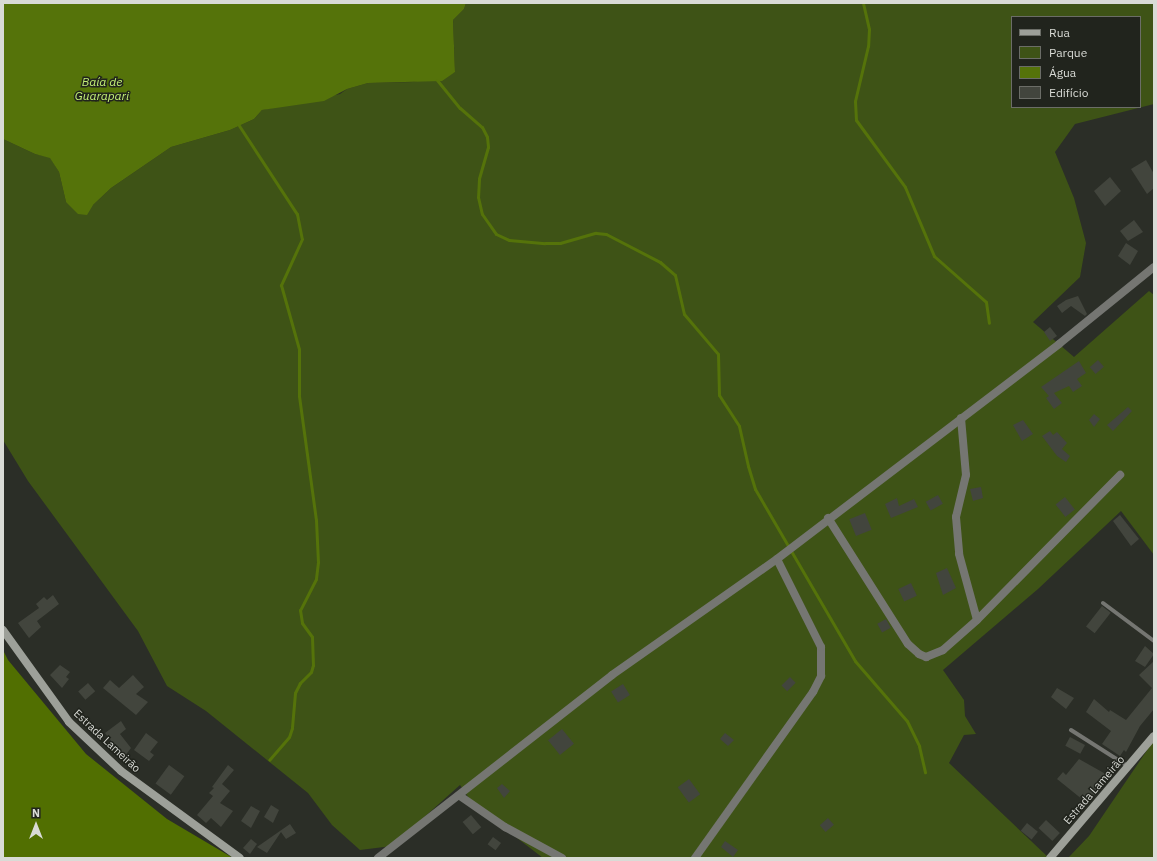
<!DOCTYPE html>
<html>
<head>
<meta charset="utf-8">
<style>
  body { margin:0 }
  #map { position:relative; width:1157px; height:861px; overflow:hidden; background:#2b2e27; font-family:"IBM Plex Sans",sans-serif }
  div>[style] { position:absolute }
  .green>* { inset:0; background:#3e5316 }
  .forest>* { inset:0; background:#516f01 }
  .water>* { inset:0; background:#55730a }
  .stream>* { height:3px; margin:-1.5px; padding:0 1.5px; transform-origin:1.5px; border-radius:1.5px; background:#55730a }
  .building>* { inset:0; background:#42453d; transform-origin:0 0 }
  .lane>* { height:4px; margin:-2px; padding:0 2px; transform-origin:2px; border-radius:2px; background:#757672 }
  .street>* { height:8px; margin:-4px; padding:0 4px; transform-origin:4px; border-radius:4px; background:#757672 }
  .secondary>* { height:8px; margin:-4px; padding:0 4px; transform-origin:4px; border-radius:4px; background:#9da099 }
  span { translate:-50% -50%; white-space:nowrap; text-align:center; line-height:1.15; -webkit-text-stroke:3px #21241d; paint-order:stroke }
  .street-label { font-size:11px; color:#d9dbd6 }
  .water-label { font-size:12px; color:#c2ef76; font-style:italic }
  .frame { position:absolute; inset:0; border:4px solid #d9dbd6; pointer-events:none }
  .legend { position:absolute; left:1011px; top:16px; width:130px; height:92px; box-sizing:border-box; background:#21241d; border:1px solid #6b6d67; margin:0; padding:5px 7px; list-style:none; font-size:12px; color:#d9dbd6 }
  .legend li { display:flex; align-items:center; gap:8px; height:20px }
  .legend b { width:20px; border:1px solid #6b6d67 }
  .north { position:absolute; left:16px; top:805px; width:40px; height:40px; -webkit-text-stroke:3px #21241d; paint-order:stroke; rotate:0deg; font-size:11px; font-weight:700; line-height:16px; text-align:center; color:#d9dbd6 }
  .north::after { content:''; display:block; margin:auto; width:14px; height:18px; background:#d9dbd6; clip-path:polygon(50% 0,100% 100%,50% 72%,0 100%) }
</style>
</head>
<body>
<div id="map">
  <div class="green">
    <div style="clip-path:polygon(evenodd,466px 3px,1154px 3px,1154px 104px,1075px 124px,1055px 152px,1074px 198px,1086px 243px,1080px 277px,1033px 322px,1074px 357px,1149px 291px,1154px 295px,1154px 555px,1121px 511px,1038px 589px,943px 670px,964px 700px,965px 716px,976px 734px,964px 735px,949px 763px,1049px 858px,543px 858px,473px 804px,460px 785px,392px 846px,360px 850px,332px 825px,308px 793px,206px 711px,167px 686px,138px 631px,28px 481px,3px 440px,3px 139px,35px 154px,50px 157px,59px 172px,66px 202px,93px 205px,111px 188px,171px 147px,230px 130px,254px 119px,262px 110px,340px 94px,347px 89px,368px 83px,413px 82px,455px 72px,453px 20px,464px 9px,466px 3px,1012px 17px,1140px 17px,1140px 107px,1012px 107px,1012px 17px)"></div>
    <div style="clip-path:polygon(1154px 740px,1154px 858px,1068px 858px,1089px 836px)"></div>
  </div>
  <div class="forest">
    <div style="clip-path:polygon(3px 650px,8px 660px,86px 754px,167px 819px,233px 858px,3px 858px)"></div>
  </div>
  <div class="water">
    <div style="clip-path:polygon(3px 3px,466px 3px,464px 9px,453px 20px,455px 72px,442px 81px,368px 83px,347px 89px,324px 101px,262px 110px,254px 119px,230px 130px,171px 147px,111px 188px,93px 205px,87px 215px,78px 214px,66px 202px,59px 172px,50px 158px,35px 154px,3px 139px)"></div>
  </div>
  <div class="stream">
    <div style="left:863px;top:3px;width:27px;rotate:77deg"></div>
    <div style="left:869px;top:29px;width:17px;rotate:93deg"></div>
    <div style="left:868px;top:46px;width:57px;rotate:103.3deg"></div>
    <div style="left:855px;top:101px;width:19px;rotate:87deg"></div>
    <div style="left:856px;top:120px;width:83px;rotate:53.8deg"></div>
    <div style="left:905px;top:187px;width:75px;rotate:67.2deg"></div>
    <div style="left:934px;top:256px;width:69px;rotate:41.5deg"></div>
    <div style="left:986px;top:302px;width:21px;rotate:82deg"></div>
    <div style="left:437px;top:80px;width:36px;rotate:51deg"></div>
    <div style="left:460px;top:108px;width:29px;rotate:41deg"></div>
    <div style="left:482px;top:127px;width:11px;rotate:63deg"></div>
    <div style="left:487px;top:137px;width:10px;rotate:84deg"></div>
    <div style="left:488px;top:147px;width:33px;rotate:106deg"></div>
    <div style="left:479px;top:179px;width:18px;rotate:93deg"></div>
    <div style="left:478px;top:197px;width:17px;rotate:77deg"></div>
    <div style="left:482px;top:214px;width:24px;rotate:55deg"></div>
    <div style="left:496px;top:234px;width:14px;rotate:25deg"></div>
    <div style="left:509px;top:240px;width:36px;rotate:5deg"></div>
    <div style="left:545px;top:243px;width:15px"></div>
    <div style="left:560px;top:243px;width:37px;rotate:-16deg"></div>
    <div style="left:596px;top:233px;width:10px;rotate:6deg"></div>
    <div style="left:606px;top:234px;width:61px;rotate:27.4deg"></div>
    <div style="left:660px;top:262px;width:20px;rotate:41deg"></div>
    <div style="left:675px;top:275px;width:40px;rotate:77deg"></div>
    <div style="left:684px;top:314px;width:52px;rotate:49.6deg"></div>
    <div style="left:718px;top:354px;width:41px;rotate:88.6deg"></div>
    <div style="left:719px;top:395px;width:37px;rotate:57deg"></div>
    <div style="left:739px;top:426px;width:41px;rotate:77.3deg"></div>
    <div style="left:748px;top:466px;width:24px;rotate:73deg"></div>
    <div style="left:755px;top:489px;width:199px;rotate:59.8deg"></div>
    <div style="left:855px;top:661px;width:79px;rotate:49.1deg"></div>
    <div style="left:907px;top:721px;width:28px;rotate:64deg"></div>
    <div style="left:919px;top:746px;width:27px;rotate:77deg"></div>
    <div style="left:238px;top:124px;width:108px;rotate:56.8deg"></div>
    <div style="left:297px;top:214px;width:25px;rotate:79deg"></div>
    <div style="left:302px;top:239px;width:51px;rotate:114.5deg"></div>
    <div style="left:281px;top:285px;width:66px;rotate:74.3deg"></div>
    <div style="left:299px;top:349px;width:47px;rotate:90deg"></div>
    <div style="left:299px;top:396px;width:125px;rotate:82.2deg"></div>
    <div style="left:316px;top:520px;width:42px;rotate:87.3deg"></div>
    <div style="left:318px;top:562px;width:17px;rotate:97deg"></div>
    <div style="left:316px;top:579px;width:35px;rotate:117deg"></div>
    <div style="left:300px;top:610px;width:13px;rotate:81deg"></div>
    <div style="left:302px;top:623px;width:17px;rotate:54deg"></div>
    <div style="left:312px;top:637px;width:28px;rotate:88deg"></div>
    <div style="left:313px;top:665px;width:7px;rotate:106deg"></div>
    <div style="left:311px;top:672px;width:16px;rotate:135deg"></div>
    <div style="left:300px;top:683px;width:11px;rotate:117deg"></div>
    <div style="left:295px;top:693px;width:35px;rotate:95deg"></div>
    <div style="left:292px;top:728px;width:9px;rotate:108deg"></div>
    <div style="left:289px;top:737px;width:30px;rotate:131deg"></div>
  </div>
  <div class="building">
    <div style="clip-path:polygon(1146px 160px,1154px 174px,1154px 188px,1147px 194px,1131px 169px)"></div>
    <div style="clip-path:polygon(1110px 177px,1121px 191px,1105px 206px,1094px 191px)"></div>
    <div style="clip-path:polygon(1134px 220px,1143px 232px,1128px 241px,1120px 231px)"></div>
    <div style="clip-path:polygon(1126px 243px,1138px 251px,1130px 265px,1118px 256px)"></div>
    <div style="clip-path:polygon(1078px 296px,1087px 314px,1085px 316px,1071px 306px,1062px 313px,1057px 306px,1066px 300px)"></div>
    <div style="clip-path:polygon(1050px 327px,1057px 336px,1050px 341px,1044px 332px)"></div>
    <div style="left:1098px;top:360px;width:9px;height:11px;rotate:49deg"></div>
    <div style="clip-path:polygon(1079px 361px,1086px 373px,1077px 379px,1082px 386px,1073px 392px,1069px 386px,1054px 393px,1062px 403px,1054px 409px,1046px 398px,1049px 396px,1041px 387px)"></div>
    <div style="clip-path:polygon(1128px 407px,1132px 411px,1113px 431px,1107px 425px)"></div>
    <div style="clip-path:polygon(1094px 414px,1100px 419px,1094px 427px,1089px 420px)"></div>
    <div style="clip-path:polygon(1023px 420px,1033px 434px,1022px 441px,1013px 425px)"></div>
    <div style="clip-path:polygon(1050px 431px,1053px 435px,1057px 432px,1067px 443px,1062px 449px,1070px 456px,1066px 462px,1057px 456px,1042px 436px)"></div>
    <div style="clip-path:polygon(981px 487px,983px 498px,973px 501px,970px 489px)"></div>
    <div style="left:938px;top:495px;width:10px;height:14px;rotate:61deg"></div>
    <div style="left:1065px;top:497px;width:16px;height:12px;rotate:52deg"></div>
    <div style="clip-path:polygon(897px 498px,899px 506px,914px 499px,918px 507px,891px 518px,885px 504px)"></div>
    <div style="left:865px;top:513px;width:18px;height:17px;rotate:68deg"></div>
    <div style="clip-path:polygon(1120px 515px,1139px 539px,1131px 546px,1113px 521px)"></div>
    <div style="clip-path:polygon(947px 568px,956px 588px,943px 595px,936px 573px)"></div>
    <div style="left:911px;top:583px;width:14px;height:14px;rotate:65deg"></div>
    <div style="clip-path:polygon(53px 595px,59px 604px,37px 621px,41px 627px,29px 638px,18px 623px,39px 608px,36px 604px,44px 597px,47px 600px)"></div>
    <div style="left:1102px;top:606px;width:11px;height:26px;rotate:38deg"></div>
    <div style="left:886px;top:619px;width:10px;height:10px;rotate:61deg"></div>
    <div style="clip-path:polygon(1145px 646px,1154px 654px,1145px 667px,1135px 661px)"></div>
    <div style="clip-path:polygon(1154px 661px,1154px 709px,1140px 726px,1126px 752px,1124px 750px,1120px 756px,1102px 744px,1111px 731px,1086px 712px,1094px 699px,1109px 712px,1110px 710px,1126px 720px,1152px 688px,1139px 675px)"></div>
    <div style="clip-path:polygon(60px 665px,70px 672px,66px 677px,69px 679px,62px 688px,50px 675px)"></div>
    <div style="clip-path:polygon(133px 675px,144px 687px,136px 694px,148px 702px,136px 715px,103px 688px,110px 680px,119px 688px)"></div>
    <div style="left:790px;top:677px;width:8px;height:12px;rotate:45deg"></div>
    <div style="left:88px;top:683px;width:11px;height:13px;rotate:49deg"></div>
    <div style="left:623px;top:684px;width:13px;height:14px;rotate:58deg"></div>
    <div style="clip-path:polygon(1057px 688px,1074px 698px,1066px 709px,1051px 697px)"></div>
    <div style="clip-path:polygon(121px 721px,126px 729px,120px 734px,131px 748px,124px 757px,105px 733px)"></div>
    <div style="left:562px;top:729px;width:19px;height:18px;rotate:51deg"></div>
    <div style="clip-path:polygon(146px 733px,158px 742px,150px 752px,154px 755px,149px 761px,134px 750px)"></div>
    <div style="clip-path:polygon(725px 733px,734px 740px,728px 746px,720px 739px)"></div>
    <div style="left:1070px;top:737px;width:17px;height:10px;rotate:28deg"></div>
    <div style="clip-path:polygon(1079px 759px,1111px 777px,1088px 804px,1057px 779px,1063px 772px,1066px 775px)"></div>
    <div style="left:169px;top:765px;width:19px;height:23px;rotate:36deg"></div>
    <div style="clip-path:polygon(228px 765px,234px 770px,222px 784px,230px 791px,220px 803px,233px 811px,221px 827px,211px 818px,206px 823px,197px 815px,213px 796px,209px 793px,214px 788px,212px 787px)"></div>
    <div style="left:689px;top:779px;width:19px;height:14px;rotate:54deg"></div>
    <div style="clip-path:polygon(502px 784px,510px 791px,504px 798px,497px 788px)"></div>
    <div style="clip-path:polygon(271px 805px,279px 810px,273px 823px,264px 817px)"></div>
    <div style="clip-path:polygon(251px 806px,260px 811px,251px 828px,241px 821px)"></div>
    <div style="left:471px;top:815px;width:16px;height:11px;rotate:50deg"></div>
    <div style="left:828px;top:818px;width:9px;height:11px;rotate:49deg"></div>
    <div style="left:1046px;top:820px;width:19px;height:11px;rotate:43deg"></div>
    <div style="left:1027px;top:823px;width:14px;height:10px;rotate:39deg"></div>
    <div style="clip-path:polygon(290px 824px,296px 833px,286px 839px,281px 832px,267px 853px,257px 847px)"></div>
    <div style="left:493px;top:837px;width:10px;height:9px;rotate:37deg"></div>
    <div style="clip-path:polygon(251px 839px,257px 844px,250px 854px,243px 848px)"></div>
    <div style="clip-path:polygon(725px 841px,738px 850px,733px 857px,721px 847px)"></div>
  </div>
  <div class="lane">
    <div style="left:1103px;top:603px;width:64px;rotate:36.7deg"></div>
    <div style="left:1071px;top:730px;width:69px;rotate:32.5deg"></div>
  </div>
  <div class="street">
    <div style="left:961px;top:418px;width:57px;rotate:85deg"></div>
    <div style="left:966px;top:475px;width:43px;rotate:103.4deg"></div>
    <div style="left:956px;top:517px;width:37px;rotate:85deg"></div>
    <div style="left:959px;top:554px;width:68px;rotate:74.7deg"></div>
    <div style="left:828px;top:518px;width:149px;rotate:57.6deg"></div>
    <div style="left:908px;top:644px;width:15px;rotate:42deg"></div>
    <div style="left:919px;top:654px;width:8px;rotate:23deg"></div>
    <div style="left:926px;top:657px;width:18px;rotate:-22deg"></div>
    <div style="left:943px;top:650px;width:45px;rotate:-41.4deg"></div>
    <div style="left:977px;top:620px;width:204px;rotate:-45.4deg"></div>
    <div style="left:460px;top:796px;width:55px;rotate:34.6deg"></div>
    <div style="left:505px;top:827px;width:65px;rotate:28.5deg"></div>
    <div style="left:378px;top:858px;width:297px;rotate:-38deg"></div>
    <div style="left:612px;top:675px;width:202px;rotate:-35.1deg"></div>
    <div style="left:777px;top:559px;width:355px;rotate:-37.3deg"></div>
    <div style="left:1059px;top:344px;width:122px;rotate:-39deg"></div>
    <div style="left:695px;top:858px;width:204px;rotate:-54.6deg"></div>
    <div style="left:813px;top:692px;width:18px;rotate:-63deg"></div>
    <div style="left:821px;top:676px;width:29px;rotate:-90deg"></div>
    <div style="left:821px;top:647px;width:98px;rotate:-116.6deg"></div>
  </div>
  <div class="secondary">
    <div style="left:3px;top:630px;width:113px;rotate:54.3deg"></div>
    <div style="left:69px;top:722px;width:71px;rotate:43.3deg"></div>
    <div style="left:121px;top:771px;width:147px;rotate:36.2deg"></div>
    <div style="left:1050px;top:858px;width:160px;rotate:-49.6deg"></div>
  </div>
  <div class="street-label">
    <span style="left:107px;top:741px;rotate:43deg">Estrada Lameirão</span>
    <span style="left:1094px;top:790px;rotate:-49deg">Estrada Lameirão</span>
  </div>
  <div class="water-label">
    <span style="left:102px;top:89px">Baía de<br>Guarapari</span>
  </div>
  <div class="frame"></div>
  <ul class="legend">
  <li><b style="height:5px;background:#9da099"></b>Rua</li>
  <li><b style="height:11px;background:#3e5316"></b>Parque</li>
  <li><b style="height:11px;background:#55730a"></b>Água</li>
  <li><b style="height:11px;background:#42453d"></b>Edifício</li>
  </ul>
  <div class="north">N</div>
</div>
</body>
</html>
